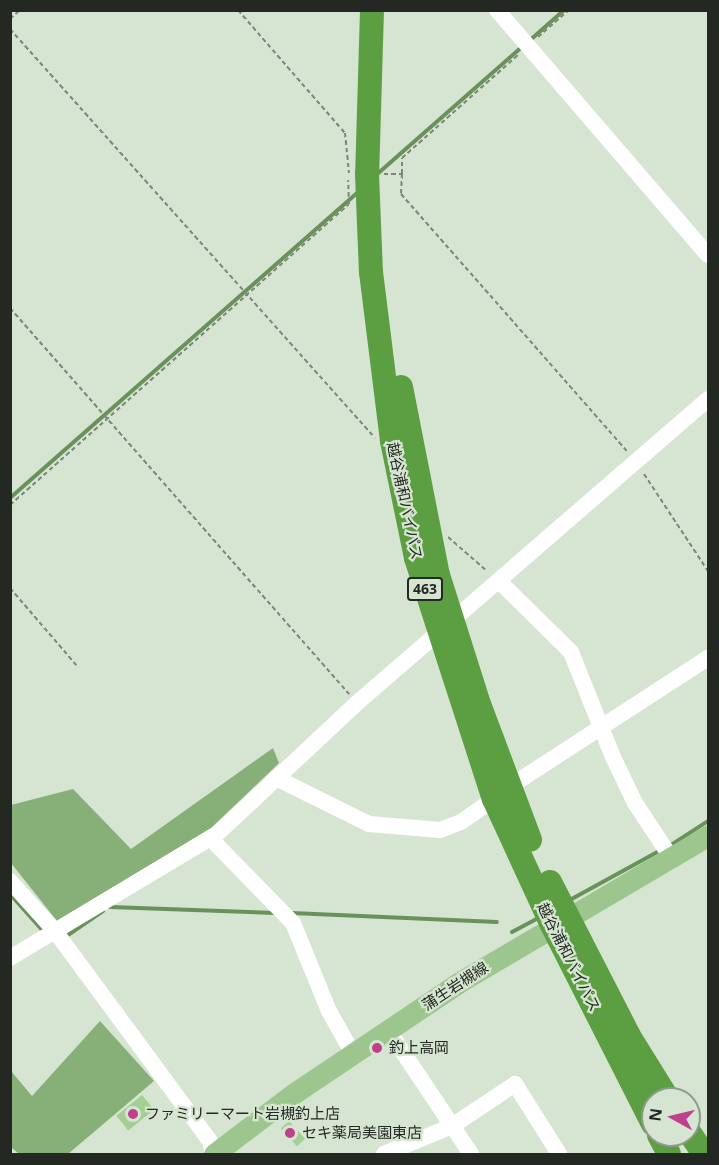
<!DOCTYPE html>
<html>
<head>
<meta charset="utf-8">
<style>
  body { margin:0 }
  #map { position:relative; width:719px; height:1165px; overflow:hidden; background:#d6e5d1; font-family:"Open Sans","Noto Sans JP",sans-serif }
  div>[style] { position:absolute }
  .forest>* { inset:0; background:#86b077 }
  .stream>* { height:4px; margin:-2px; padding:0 2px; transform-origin:2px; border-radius:2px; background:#69925b }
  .building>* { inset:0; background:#a3cf94; transform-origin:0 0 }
  .path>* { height:2px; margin-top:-1px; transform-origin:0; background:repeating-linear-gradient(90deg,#7c8679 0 4.5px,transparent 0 7.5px) }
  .minor>* { height:16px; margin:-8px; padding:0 8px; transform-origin:8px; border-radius:8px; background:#fff }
  .major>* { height:21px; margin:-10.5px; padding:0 10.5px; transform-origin:10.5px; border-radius:10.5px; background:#9dc58e }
  .highway>* { height:24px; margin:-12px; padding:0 12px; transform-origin:12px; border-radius:12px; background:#5c9f43 }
  .dots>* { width:16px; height:16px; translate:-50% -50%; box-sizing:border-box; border:3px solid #d6e5d1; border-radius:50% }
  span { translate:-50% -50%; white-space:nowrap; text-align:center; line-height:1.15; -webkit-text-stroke:4.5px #d6e5d1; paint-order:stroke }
  .shield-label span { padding:2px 4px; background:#d6e5d1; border:2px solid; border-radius:4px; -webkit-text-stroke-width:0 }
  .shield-label { font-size:14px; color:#232922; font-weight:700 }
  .street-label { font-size:15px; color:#232922 }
  .poi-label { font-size:15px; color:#232922 }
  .left { translate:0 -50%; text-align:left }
  .frame { position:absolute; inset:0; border:12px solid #232922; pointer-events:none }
  .north { position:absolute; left:641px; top:1087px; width:60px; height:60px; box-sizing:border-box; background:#d6e5d1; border:2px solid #8e9a8b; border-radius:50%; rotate:278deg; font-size:16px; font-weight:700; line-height:24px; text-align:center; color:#232922 }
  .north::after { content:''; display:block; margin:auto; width:21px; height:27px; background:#be3f8a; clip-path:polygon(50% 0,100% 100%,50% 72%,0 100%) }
</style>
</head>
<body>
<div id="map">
  <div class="forest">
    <div style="clip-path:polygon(273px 748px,279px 763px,211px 828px,57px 921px,11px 863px,11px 805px,73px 789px,131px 849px)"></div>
    <div style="clip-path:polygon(100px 1021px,154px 1081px,68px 1154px,19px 1154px,11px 1147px,11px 1071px,32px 1096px)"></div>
  </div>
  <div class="stream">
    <div style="left:528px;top:42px;width:48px;rotate:-41.6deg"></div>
    <div style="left:375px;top:176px;width:197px;rotate:-41.3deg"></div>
    <div style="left:10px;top:498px;width:465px;rotate:-41.3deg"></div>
    <div style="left:668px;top:847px;width:48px;rotate:-33deg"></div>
    <div style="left:10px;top:894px;width:51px;rotate:48.2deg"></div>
    <div style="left:568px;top:901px;width:106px;rotate:-28.7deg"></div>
    <div style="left:110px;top:907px;width:165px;rotate:2.1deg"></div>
    <div style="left:292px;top:913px;width:205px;rotate:2.5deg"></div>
    <div style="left:512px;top:932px;width:32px;rotate:-28deg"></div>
    <div style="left:65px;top:937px;width:46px;rotate:-34.4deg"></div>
  </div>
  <div class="building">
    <div style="left:142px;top:1095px;width:19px;height:33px;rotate:51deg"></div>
    <div style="left:289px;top:1121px;width:24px;height:11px;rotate:48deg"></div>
  </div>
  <div class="path">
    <div style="left:238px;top:10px;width:163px;rotate:49deg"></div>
    <div style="left:345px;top:133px;width:40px;rotate:84.3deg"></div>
    <div style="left:10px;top:19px;width:13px;rotate:-42deg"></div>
    <div style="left:10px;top:29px;width:548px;rotate:48.25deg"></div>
    <div style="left:538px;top:37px;width:41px;rotate:-41.1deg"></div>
    <div style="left:384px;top:174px;width:18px"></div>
    <div style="left:402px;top:174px;width:20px;rotate:93deg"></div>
    <div style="left:401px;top:194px;width:344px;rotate:48.7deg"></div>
    <div style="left:402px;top:174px;width:16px;rotate:-90deg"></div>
    <div style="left:402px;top:158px;width:155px;rotate:-41.6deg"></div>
    <div style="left:10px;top:308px;width:514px;rotate:48.71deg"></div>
    <div style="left:644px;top:474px;width:116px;rotate:56.6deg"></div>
    <div style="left:10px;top:505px;width:453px;rotate:-41.6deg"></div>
    <div style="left:349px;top:204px;width:24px;rotate:-92deg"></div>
    <div style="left:448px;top:537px;width:52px;rotate:41.1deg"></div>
    <div style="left:10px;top:588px;width:103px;rotate:49.3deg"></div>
  </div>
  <div class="minor">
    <div style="left:497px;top:10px;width:323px;rotate:49.3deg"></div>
    <div style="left:500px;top:582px;width:100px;rotate:44.6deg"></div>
    <div style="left:571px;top:652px;width:113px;rotate:68.2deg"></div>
    <div style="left:613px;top:757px;width:51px;rotate:64.4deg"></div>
    <div style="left:635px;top:803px;width:67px;rotate:56.5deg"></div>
    <div style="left:276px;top:778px;width:104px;rotate:26.3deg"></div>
    <div style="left:369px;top:824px;width:71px;rotate:4.8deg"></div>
    <div style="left:440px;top:830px;width:22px;rotate:-21deg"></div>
    <div style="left:461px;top:822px;width:40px;rotate:-34.9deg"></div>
    <div style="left:509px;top:787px;width:237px;rotate:-33deg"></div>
    <div style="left:210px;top:838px;width:119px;rotate:45.7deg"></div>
    <div style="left:293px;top:923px;width:95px;rotate:67.8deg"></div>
    <div style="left:329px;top:1011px;width:49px;rotate:60.8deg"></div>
    <div style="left:10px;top:881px;width:67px;rotate:48deg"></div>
    <div style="left:55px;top:931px;width:261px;rotate:53.6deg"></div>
    <div style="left:210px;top:1141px;width:13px;rotate:77deg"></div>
    <div style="left:10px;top:958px;width:241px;rotate:-30.9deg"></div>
    <div style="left:217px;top:834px;width:192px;rotate:-43.1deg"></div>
    <div style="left:357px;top:703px;width:464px;rotate:-40.9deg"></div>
    <div style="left:388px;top:1030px;width:149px;rotate:56.2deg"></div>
    <div style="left:384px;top:1154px;width:74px;rotate:-22.4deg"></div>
    <div style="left:452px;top:1126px;width:76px;rotate:-33.7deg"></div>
    <div style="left:515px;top:1084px;width:83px;rotate:57.8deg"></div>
  </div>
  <div class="major">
    <div style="left:214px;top:1154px;width:99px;rotate:-37.2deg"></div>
    <div style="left:293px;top:1094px;width:199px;rotate:-33.9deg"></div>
    <div style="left:458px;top:983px;width:290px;rotate:-30.5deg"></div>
  </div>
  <div class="highway">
    <div style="left:372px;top:10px;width:164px;rotate:91.7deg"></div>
    <div style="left:367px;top:174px;width:98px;rotate:87.7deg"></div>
    <div style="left:371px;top:272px;width:170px;rotate:82.9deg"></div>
    <div style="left:392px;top:441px;width:119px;rotate:78.4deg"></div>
    <div style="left:416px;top:558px;width:253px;rotate:72.1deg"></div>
    <div style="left:494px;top:799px;width:139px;rotate:65.3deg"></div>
    <div style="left:552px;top:925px;width:223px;rotate:63.1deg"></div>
    <div style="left:401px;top:387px;width:192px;rotate:78.9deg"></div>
    <div style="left:438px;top:575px;width:135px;rotate:72.4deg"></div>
    <div style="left:479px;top:704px;width:145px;rotate:69.4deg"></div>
    <div style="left:550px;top:882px;width:173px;rotate:62.8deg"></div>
    <div style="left:629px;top:1036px;width:74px;rotate:58.2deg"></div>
    <div style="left:689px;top:1132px;width:27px;rotate:56deg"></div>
    <div style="left:659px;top:1135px;width:21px;rotate:62deg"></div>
  </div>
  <div class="dots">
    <div style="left:377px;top:1048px;background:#be3f8a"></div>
    <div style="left:133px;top:1114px;background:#be3f8a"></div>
    <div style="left:290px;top:1133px;background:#be3f8a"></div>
  </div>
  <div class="shield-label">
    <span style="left:425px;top:589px">463</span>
  </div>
  <div class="street-label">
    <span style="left:405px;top:501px;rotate:78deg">越谷浦和バイパス</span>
    <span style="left:569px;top:957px;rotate:63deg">越谷浦和バイパス</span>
    <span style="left:455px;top:986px;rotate:-33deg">蒲生岩槻線</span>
  </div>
  <div class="poi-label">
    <span class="left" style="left:389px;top:1048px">釣上高岡</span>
    <span class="left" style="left:145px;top:1114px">ファミリーマート岩槻釣上店</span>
    <span class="left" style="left:302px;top:1133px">セキ薬局美園東店</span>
  </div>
  <div class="frame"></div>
  <div class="north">N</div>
</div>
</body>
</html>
